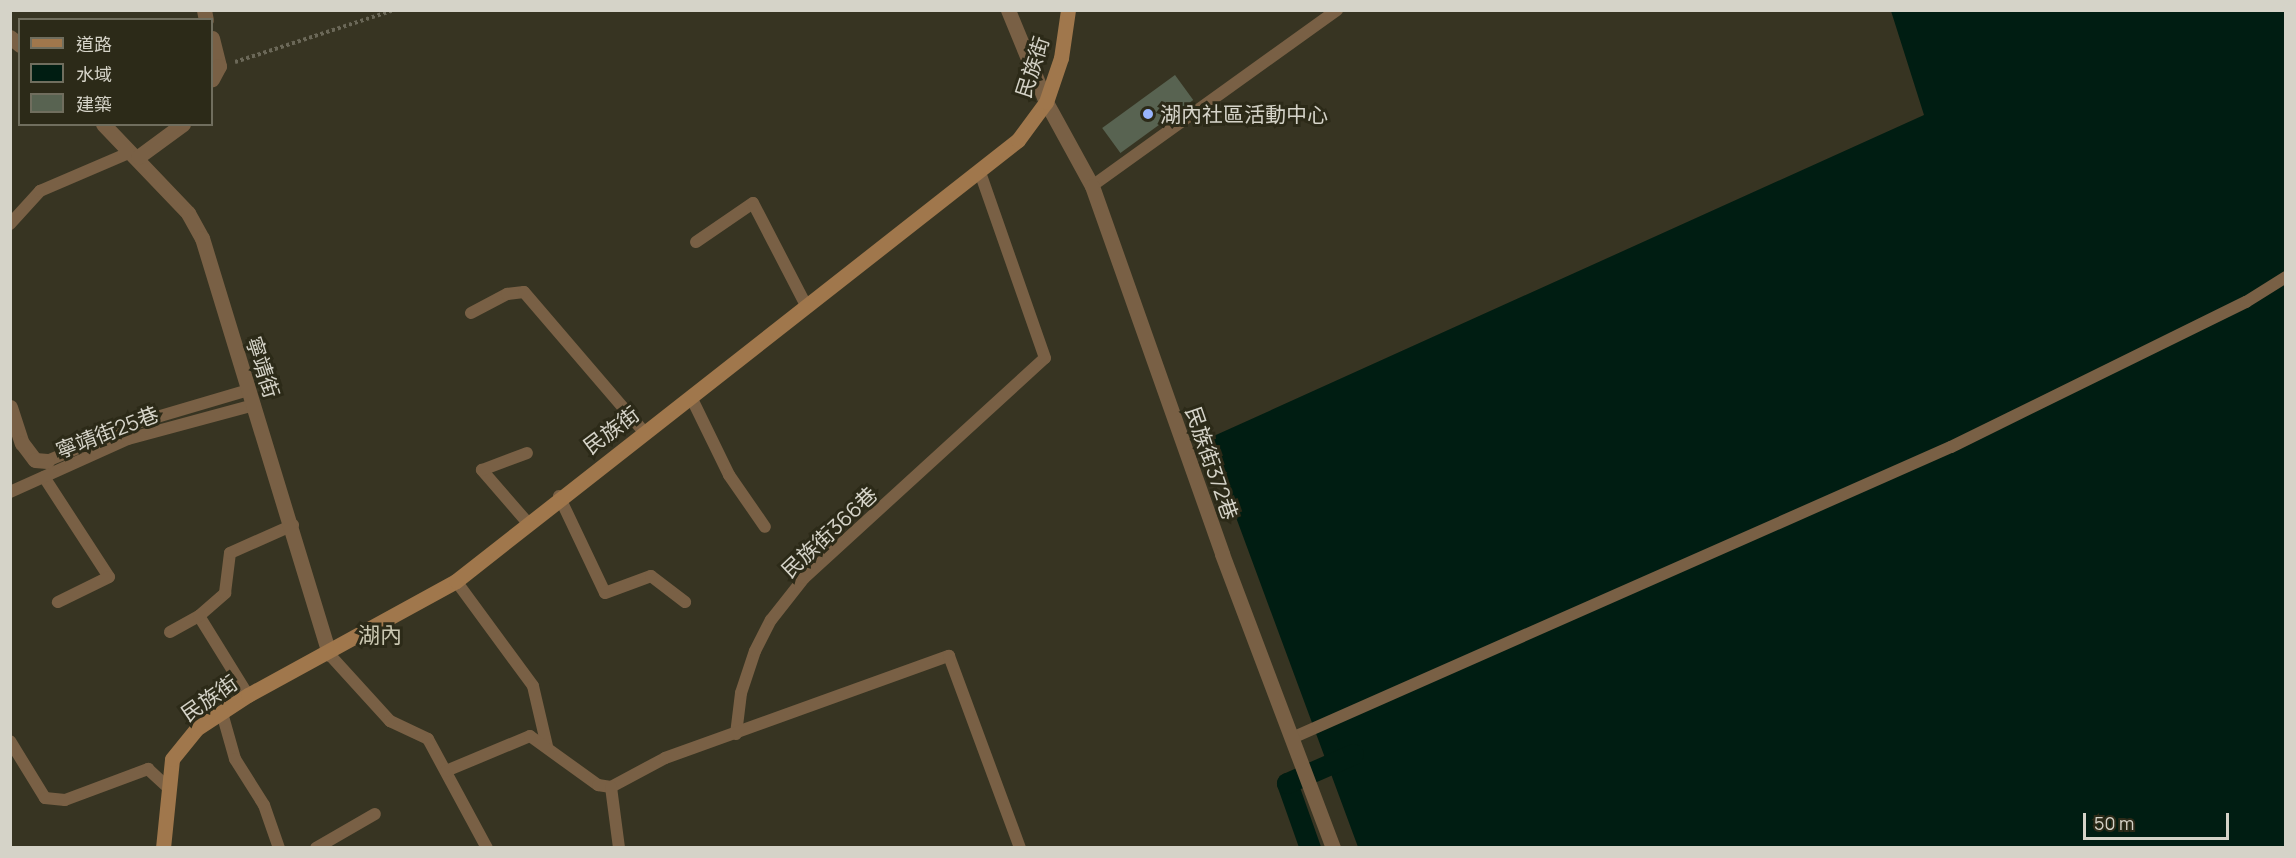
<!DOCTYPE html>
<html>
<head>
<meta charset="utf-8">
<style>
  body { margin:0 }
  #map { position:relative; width:2296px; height:858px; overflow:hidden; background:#373422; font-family:Manrope,"Noto Sans TC",sans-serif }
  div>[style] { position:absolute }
  .water>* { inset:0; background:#001d12 }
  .canal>* { height:21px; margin:-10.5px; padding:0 10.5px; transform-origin:10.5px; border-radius:10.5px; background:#001d12 }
  .building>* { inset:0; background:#586351; transform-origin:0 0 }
  .path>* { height:4px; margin-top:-2px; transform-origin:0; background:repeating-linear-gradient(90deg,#6b6858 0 3px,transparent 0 6px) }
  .lane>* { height:12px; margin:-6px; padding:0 6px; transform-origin:6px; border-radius:6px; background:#796045 }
  .street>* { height:15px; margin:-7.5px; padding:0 7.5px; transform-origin:7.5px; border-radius:7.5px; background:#796045 }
  .secondary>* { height:15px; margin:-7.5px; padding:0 7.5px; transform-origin:7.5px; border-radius:7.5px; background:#a0774c }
  .dots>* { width:16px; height:16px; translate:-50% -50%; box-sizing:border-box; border:3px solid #2c2a18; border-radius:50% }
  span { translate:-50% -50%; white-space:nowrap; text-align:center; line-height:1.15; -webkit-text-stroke:6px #2c2a18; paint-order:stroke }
  .street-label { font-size:21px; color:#d5d3c8 }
  .poi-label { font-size:21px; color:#d5d3c8 }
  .left { translate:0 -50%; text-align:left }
  .neighbourhood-label { font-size:22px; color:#cac7b1 }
  .frame { position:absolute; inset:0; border:12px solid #d5d3c8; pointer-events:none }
  .legend { position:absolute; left:18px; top:18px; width:195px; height:108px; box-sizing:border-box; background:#2c2a18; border:2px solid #706e5e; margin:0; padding:8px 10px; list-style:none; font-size:18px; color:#d5d3c8 }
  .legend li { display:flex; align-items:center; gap:12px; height:30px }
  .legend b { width:30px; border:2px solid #706e5e }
  .scale { position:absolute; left:2083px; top:813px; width:146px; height:27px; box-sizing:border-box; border:3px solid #d5d3c8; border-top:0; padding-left:8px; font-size:18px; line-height:21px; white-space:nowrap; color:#d5d3c8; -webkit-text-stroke:4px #2c2a18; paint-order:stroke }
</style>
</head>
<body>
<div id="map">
  <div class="water">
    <div style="clip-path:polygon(1891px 11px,2285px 11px,2285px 847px,1358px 847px,1207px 439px,1924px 115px)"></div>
  </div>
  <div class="canal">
    <div style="left:1310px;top:848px;width:69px;rotate:-109.5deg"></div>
    <div style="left:1287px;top:783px;width:72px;rotate:-23.7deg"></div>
  </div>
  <div class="building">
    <div style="left:1175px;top:75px;width:31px;height:90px;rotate:54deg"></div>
  </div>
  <div class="path">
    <div style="left:235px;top:62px;width:167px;rotate:-18.1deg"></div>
  </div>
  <div class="lane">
    <div style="left:1092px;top:186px;width:302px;rotate:-35.7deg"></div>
    <div style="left:10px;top:224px;width:45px;rotate:-47.7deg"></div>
    <div style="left:40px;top:191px;width:99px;rotate:-23.2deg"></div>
    <div style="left:696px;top:242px;width:69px;rotate:-34.4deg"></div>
    <div style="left:753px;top:203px;width:117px;rotate:62.6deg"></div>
    <div style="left:471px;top:313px;width:41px;rotate:-27.8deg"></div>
    <div style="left:507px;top:294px;width:17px;rotate:-7deg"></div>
    <div style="left:524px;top:292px;width:184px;rotate:49.4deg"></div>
    <div style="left:691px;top:397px;width:87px;rotate:64deg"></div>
    <div style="left:729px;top:475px;width:63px;rotate:55.3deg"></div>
    <div style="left:47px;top:461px;width:101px;rotate:-22.8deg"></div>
    <div style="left:140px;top:422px;width:114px;rotate:-16.4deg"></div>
    <div style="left:44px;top:477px;width:119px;rotate:57deg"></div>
    <div style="left:109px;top:577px;width:57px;rotate:153.9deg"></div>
    <div style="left:10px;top:492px;width:129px;rotate:-24.2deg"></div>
    <div style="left:128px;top:439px;width:131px;rotate:-15.1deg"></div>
    <div style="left:559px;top:496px;width:107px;rotate:64.6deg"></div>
    <div style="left:605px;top:593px;width:49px;rotate:-20.3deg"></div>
    <div style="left:651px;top:576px;width:43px;rotate:37.4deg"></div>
    <div style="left:527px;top:522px;width:69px;rotate:-130.9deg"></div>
    <div style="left:482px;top:470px;width:48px;rotate:-20.7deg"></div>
    <div style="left:456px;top:581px;width:130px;rotate:53.7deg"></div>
    <div style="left:533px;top:686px;width:62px;rotate:76.9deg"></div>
    <div style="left:199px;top:616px;width:93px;rotate:58.2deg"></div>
    <div style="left:170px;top:632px;width:33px;rotate:-29deg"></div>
    <div style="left:199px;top:616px;width:35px;rotate:-41deg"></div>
    <div style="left:225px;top:593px;width:40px;rotate:-82.9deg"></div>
    <div style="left:230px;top:553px;width:69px;rotate:-24deg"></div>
    <div style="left:329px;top:654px;width:91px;rotate:47.7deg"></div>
    <div style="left:390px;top:721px;width:42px;rotate:25.3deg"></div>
    <div style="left:428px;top:739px;width:124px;rotate:61.6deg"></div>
    <div style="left:222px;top:713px;width:48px;rotate:74.2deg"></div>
    <div style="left:235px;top:759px;width:54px;rotate:57.8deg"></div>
    <div style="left:264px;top:805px;width:46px;rotate:70.8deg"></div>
    <div style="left:736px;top:734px;width:41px;rotate:-83deg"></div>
    <div style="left:741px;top:693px;width:44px;rotate:-71.6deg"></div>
    <div style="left:755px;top:651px;width:35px;rotate:-63deg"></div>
    <div style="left:771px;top:620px;width:53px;rotate:-51.8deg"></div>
    <div style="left:804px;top:578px;width:326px;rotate:-42.4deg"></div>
    <div style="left:1045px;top:358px;width:197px;rotate:-109.3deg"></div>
    <div style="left:1292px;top:738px;width:720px;rotate:-23.83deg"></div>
    <div style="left:1951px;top:447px;width:329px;rotate:-26.2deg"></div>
    <div style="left:2246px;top:302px;width:47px;rotate:-32deg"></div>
    <div style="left:10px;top:741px;width:67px;rotate:58.4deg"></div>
    <div style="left:45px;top:798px;width:20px;rotate:6deg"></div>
    <div style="left:65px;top:800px;width:89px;rotate:-20.5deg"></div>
    <div style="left:148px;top:769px;width:26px;rotate:43deg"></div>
    <div style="left:446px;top:771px;width:91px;rotate:-22.6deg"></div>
    <div style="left:530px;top:736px;width:84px;rotate:35.8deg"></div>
    <div style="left:598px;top:785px;width:13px;rotate:9deg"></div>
    <div style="left:611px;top:787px;width:61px;rotate:-28.2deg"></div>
    <div style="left:665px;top:758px;width:302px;rotate:-19.8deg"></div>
    <div style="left:949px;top:656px;width:205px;rotate:69.7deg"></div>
    <div style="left:611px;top:787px;width:62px;rotate:82.5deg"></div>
    <div style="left:316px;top:848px;width:68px;rotate:-30deg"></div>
  </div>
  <div class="street">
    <div style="left:204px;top:10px;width:10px;rotate:79deg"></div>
    <div style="left:1008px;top:10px;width:100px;rotate:67.6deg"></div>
    <div style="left:1046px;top:102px;width:96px;rotate:61.3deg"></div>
    <div style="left:1092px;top:186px;width:390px;rotate:70.5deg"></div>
    <div style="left:1222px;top:554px;width:314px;rotate:69.3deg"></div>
    <div style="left:10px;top:37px;width:13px;rotate:39deg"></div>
    <div style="left:212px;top:38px;width:29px;rotate:76deg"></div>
    <div style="left:219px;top:66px;width:15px;rotate:118deg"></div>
    <div style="left:103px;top:124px;width:123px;rotate:46.3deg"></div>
    <div style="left:188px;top:213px;width:29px;rotate:61deg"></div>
    <div style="left:202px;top:238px;width:435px;rotate:73deg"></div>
    <div style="left:138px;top:157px;width:56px;rotate:-36.3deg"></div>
    <div style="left:10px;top:407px;width:38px;rotate:72deg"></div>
    <div style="left:22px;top:443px;width:21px;rotate:53deg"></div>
    <div style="left:35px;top:460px;width:12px;rotate:5deg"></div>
  </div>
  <div class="secondary">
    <div style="left:163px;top:848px;width:89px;rotate:-84.2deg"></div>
    <div style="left:172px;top:759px;width:38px;rotate:-51deg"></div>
    <div style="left:196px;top:729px;width:62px;rotate:-33.2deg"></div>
    <div style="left:248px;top:695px;width:237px;rotate:-28.7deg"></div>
    <div style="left:456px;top:581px;width:714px;rotate:-38.12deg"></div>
    <div style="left:1018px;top:140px;width:47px;rotate:-53.6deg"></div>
    <div style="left:1046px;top:102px;width:46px;rotate:-71.2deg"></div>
    <div style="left:1061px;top:58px;width:49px;rotate:-81.7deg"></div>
  </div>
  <div class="dots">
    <div style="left:1148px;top:114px;background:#99b5fd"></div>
  </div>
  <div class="street-label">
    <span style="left:1032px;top:67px;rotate:-72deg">民族街</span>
    <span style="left:263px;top:367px;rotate:72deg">寧靖街</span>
    <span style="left:611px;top:430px;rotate:-37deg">民族街</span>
    <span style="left:107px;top:432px;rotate:-21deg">寧靖街25巷</span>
    <span style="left:1212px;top:463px;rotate:71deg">民族街372巷</span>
    <span style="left:829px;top:532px;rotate:-43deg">民族街366巷</span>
    <span style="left:209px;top:698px;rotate:-35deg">民族街</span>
  </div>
  <div class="poi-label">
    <span class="left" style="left:1160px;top:114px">湖內社區活動中心</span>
  </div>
  <div class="neighbourhood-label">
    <span style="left:380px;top:636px">湖內</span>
  </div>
  <div class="frame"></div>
  <ul class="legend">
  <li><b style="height:8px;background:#a0774c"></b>道路</li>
  <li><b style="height:16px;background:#001d12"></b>水域</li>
  <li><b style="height:16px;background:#586351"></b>建築</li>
  </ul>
  <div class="scale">50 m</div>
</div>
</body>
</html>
